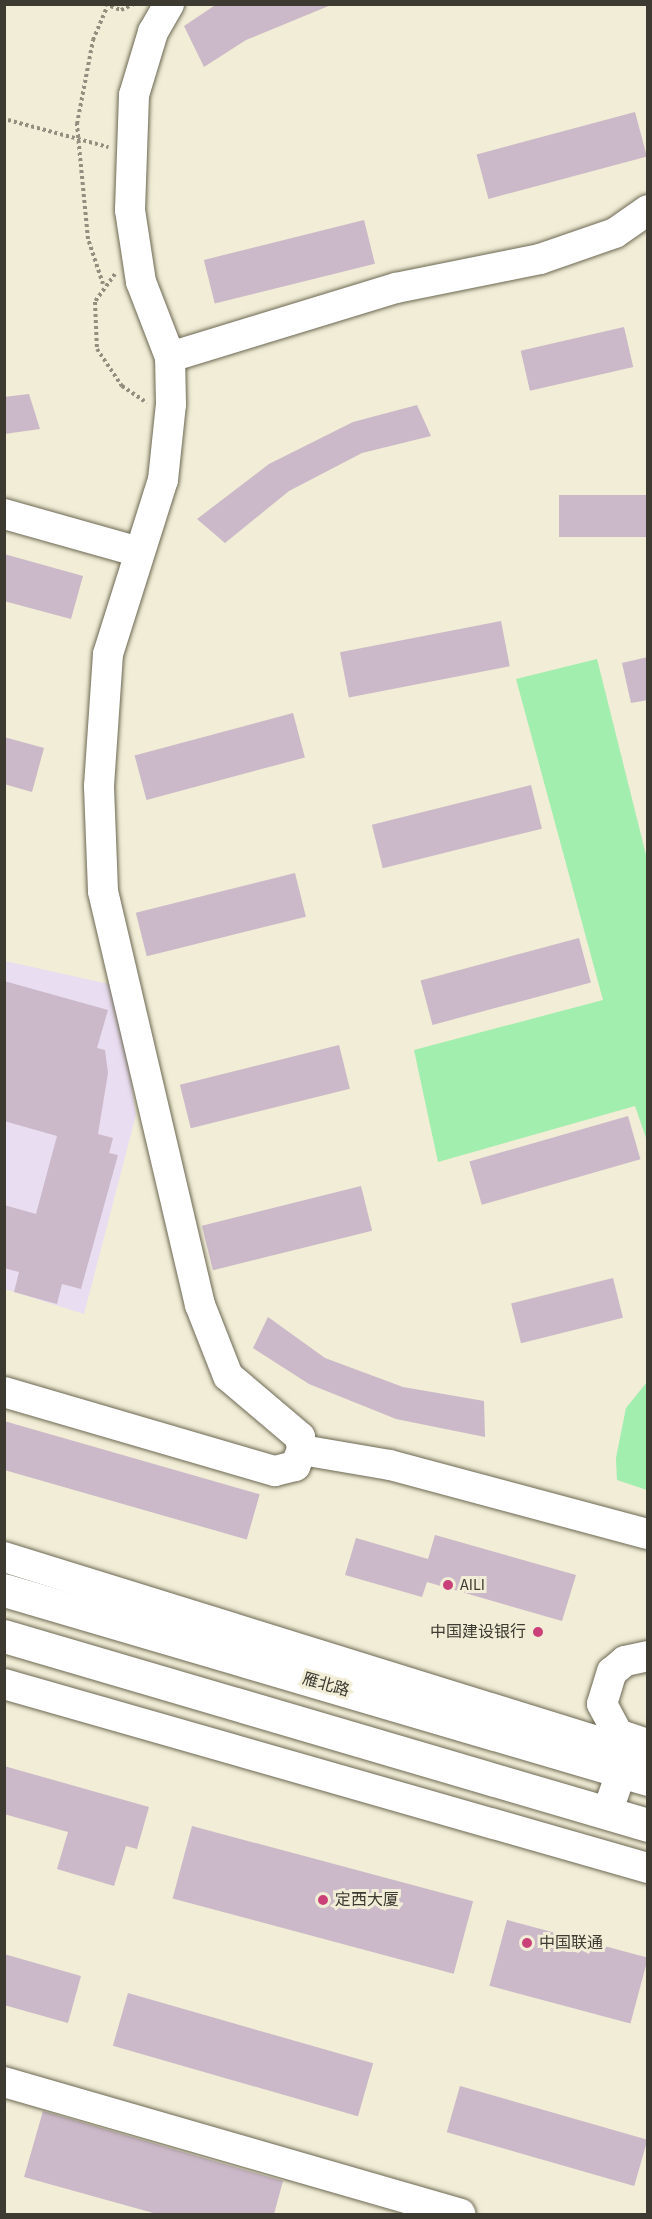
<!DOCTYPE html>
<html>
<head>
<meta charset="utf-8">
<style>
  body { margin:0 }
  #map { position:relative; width:652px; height:2219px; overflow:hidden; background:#f1edd6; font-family:"Source Sans 3","Noto Sans SC",sans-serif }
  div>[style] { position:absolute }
  .education>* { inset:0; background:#e9ddf1 }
  .green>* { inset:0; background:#a1eeae }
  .building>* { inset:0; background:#cbb8c8; transform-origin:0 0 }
  .path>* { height:4px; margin-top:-2px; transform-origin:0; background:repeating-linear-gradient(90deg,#928f80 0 3px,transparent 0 6px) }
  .roads { filter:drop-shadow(0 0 2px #6c6853) drop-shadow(0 0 2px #6c6853) }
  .minor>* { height:30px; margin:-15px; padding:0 15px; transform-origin:15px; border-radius:15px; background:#fff }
  .major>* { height:33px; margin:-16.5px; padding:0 16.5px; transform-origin:16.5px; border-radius:16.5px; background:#fff }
  .dots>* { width:16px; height:16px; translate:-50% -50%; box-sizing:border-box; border:3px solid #f1edd6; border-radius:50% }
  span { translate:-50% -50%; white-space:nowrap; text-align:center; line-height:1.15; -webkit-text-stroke:6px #f1edd6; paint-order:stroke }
  .poi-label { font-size:16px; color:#3c3a31 }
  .left { translate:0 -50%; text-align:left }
  .right { translate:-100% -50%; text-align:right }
  .street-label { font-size:16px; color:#3c3a31 }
  .frame { position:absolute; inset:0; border:6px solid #3c3a31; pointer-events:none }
</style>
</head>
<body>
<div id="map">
  <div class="education">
    <div style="clip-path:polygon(5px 961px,118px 986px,136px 1115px,84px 1314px,5px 1289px)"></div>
  </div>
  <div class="green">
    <div style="clip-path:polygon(597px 659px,647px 859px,647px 1141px,635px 1106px,438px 1162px,414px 1050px,603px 1000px,516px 679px)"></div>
    <div style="clip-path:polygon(647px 1382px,647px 1490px,617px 1480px,616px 1458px,626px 1408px)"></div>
  </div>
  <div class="building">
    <div style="clip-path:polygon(217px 4px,331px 4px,331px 5px,246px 40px,204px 67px,184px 26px)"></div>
    <div style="left:635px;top:112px;width:46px;height:164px;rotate:75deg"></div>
    <div style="left:364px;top:220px;width:45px;height:165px;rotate:76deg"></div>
    <div style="left:624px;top:327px;width:41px;height:106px;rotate:77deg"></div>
    <div style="clip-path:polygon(29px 394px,40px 429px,4px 434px,4px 397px)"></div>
    <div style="clip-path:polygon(417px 405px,431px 436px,362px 453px,289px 491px,225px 543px,197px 519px,269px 464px,353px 422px)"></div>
    <div style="left:648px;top:495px;width:42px;height:89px;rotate:90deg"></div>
    <div style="clip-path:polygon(4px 554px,83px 576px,71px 619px,4px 601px)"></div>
    <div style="left:501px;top:621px;width:46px;height:164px;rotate:79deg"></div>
    <div style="clip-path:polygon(648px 657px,648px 700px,631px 703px,622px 663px)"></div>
    <div style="left:293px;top:713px;width:46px;height:164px;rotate:75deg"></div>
    <div style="clip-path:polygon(4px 737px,44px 748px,32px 792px,4px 784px)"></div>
    <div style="left:531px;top:785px;width:45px;height:164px;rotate:76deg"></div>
    <div style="left:295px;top:873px;width:45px;height:164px;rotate:76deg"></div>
    <div style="left:579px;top:938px;width:46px;height:164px;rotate:75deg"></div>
    <div style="clip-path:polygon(4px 981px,108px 1010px,97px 1048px,105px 1050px,108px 1073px,98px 1134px,113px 1138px,109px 1153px,118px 1155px,81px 1289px,62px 1284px,57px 1304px,14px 1292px,19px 1272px,4px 1268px,4px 1205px,36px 1214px,57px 1136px,4px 1121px)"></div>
    <div style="left:339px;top:1045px;width:45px;height:164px;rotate:76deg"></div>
    <div style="left:628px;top:1116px;width:45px;height:165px;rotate:74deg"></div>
    <div style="left:361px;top:1186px;width:46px;height:164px;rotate:76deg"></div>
    <div style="left:613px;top:1278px;width:41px;height:105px;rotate:76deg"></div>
    <div style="clip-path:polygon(268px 1317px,325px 1358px,403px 1387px,484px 1401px,485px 1437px,396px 1419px,309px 1384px,253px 1348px)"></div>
    <div style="left:4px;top:1421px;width:266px;height:47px;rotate:16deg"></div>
    <div style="clip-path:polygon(435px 1535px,576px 1575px,562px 1621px,427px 1582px,422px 1597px,345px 1575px,356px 1538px,428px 1559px)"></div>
    <div style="clip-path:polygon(4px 1766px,149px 1807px,137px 1849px,126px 1846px,114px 1886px,57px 1869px,68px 1832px,4px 1814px)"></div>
    <div style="left:192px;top:1826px;width:291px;height:75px;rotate:15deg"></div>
    <div style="left:507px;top:1920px;width:146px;height:68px;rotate:15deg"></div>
    <div style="clip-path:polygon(4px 1954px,81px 1976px,68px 2023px,4px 2005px)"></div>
    <div style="left:128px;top:1993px;width:255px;height:55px;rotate:16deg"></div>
    <div style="left:460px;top:2086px;width:195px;height:48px;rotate:16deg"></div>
    <div style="clip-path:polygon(43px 2111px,283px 2181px,274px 2214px,157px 2214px,24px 2177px)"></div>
  </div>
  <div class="path">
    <div style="left:105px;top:4px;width:17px;rotate:21deg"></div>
    <div style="left:121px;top:10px;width:14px;rotate:-25deg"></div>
    <div style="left:8px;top:120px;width:104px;rotate:15.1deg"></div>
    <div style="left:115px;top:274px;width:34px;rotate:126deg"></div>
    <div style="left:95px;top:302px;width:47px;rotate:87.6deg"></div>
    <div style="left:97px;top:349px;width:45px;rotate:56deg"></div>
    <div style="left:122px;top:386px;width:30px;rotate:34deg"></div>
    <div style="left:103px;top:284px;width:47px;rotate:-108.4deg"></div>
    <div style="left:88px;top:239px;width:116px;rotate:-95.5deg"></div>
    <div style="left:77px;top:124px;width:86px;rotate:-79.2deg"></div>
    <div style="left:93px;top:40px;width:36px;rotate:-67deg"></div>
  </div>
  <div class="roads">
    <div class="minor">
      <div style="left:170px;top:357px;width:236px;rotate:-17deg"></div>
      <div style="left:396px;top:288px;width:147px;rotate:-11.4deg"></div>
      <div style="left:540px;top:259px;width:79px;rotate:-19.1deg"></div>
      <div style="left:615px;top:233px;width:40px;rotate:-34.9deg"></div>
      <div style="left:4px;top:514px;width:137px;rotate:15.7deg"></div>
      <div style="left:4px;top:1392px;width:282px;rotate:16.3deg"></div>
      <div style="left:275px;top:1471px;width:21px;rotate:-14deg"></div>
      <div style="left:295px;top:1466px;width:17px;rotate:-66deg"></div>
      <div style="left:302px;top:1450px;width:13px;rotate:-99deg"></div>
      <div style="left:300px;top:1437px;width:94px;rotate:-139.7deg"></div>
      <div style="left:228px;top:1376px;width:76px;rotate:-111.5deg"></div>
      <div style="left:200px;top:1305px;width:425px;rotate:-103.2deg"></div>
      <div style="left:103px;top:891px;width:105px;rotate:-92.2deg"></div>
      <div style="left:99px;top:786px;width:132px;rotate:-86.1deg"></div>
      <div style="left:108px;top:654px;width:182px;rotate:-72.5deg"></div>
      <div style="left:163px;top:480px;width:76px;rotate:-84deg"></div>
      <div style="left:171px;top:404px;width:47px;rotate:-91.2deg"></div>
      <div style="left:170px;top:357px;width:80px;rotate:-111.1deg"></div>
      <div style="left:141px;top:282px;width:73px;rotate:-98.7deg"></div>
      <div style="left:130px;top:210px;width:115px;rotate:-88deg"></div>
      <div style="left:134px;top:95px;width:66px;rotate:-73.2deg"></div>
      <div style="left:153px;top:32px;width:32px;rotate:-60deg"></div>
      <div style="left:302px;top:1450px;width:89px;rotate:9.7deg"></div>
      <div style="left:390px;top:1465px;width:267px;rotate:15deg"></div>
      <div style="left:4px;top:1557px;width:674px;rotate:17.25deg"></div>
      <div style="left:4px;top:1684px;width:670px;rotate:15.95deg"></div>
      <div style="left:644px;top:1743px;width:28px;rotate:-161deg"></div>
      <div style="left:618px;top:1734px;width:34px;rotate:-118deg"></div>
      <div style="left:602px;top:1704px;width:34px;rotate:-73deg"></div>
      <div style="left:612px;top:1672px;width:17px;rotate:-40deg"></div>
      <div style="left:625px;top:1661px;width:24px;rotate:-12deg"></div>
      <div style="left:607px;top:1813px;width:67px;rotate:-70.8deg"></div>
      <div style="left:4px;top:2082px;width:475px;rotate:16.1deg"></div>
    </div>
    <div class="major">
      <div style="left:4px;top:1590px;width:671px;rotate:16.36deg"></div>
      <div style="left:4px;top:1636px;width:671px;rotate:16.36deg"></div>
    </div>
  </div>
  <div class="dots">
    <div style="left:448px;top:1585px;background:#ca417a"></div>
    <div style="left:538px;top:1632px;background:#ca417a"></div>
    <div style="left:323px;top:1900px;background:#ca417a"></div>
    <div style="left:527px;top:1943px;background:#ca417a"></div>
  </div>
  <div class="poi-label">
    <span class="left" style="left:460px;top:1585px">AILI</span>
    <span class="right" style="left:526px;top:1632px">中国建设银行</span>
    <span class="left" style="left:335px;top:1900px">定西大厦</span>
    <span class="left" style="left:539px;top:1943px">中国联通</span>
  </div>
  <div class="street-label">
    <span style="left:326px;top:1685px;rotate:16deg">雁北路</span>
  </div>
  <div class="frame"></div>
</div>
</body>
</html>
